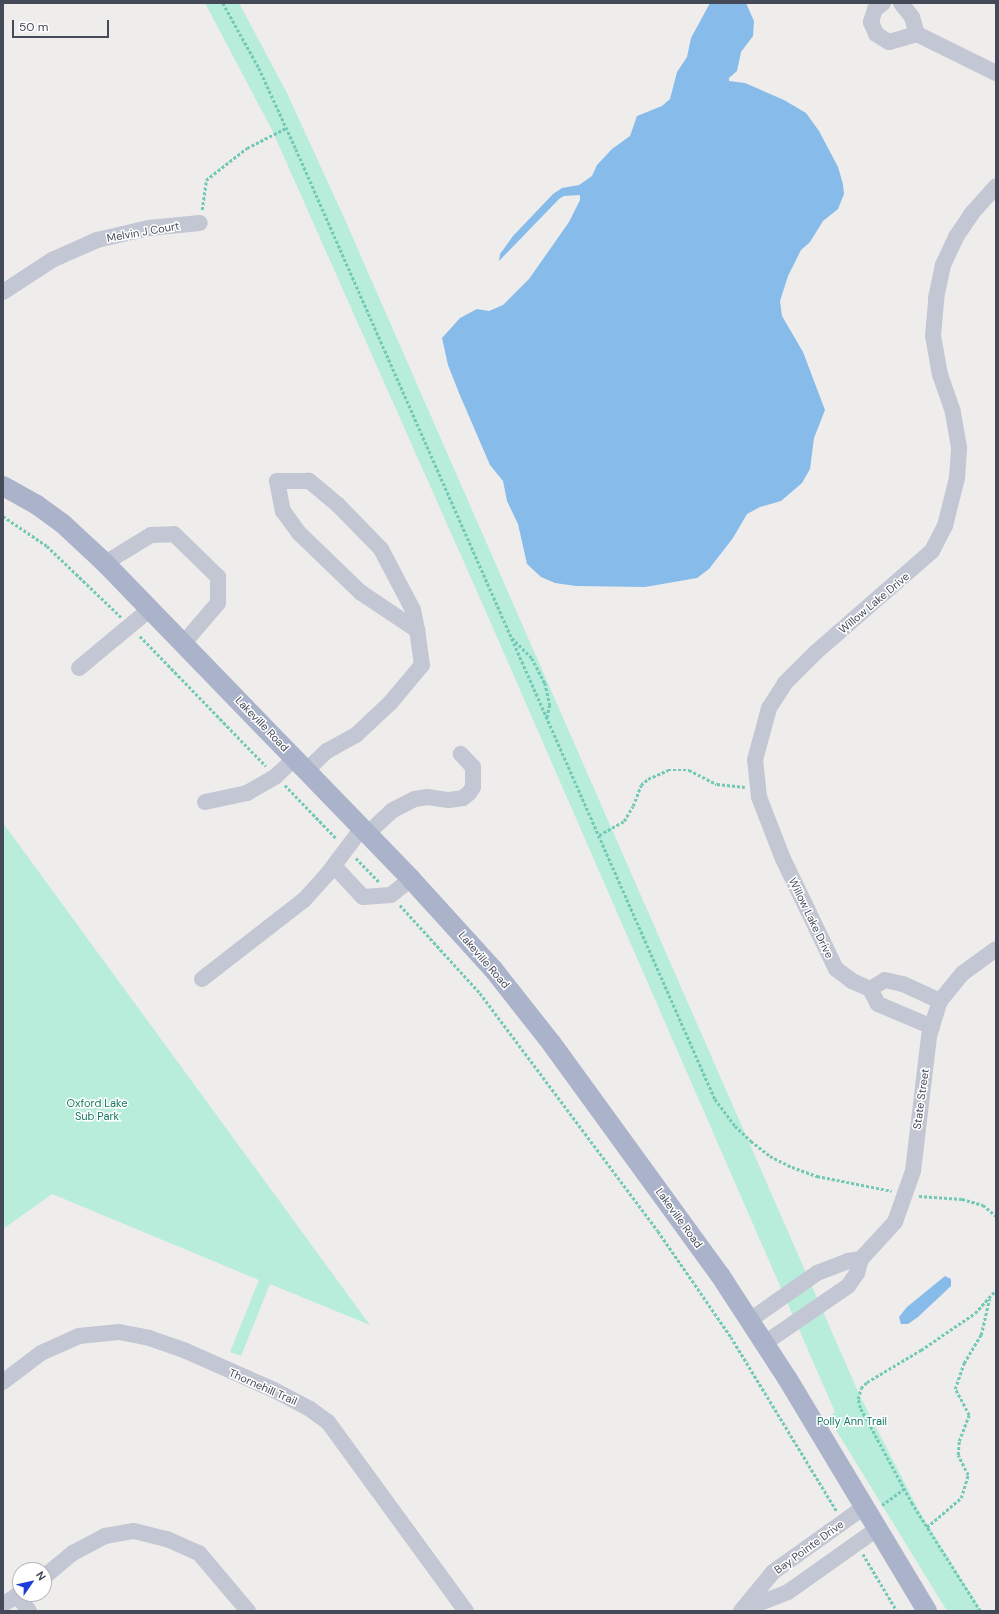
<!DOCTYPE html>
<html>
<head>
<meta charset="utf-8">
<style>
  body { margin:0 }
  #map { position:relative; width:999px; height:1614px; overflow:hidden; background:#efecec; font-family:"DM Sans",sans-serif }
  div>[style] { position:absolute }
  .green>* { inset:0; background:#b9eddb }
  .water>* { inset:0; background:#87bcea }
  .path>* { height:2.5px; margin-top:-1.25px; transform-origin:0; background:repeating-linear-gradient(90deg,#72cab6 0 3px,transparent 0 5px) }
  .minor>* { height:16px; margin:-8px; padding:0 8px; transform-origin:8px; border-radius:8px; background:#c2c7d3 }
  .major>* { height:20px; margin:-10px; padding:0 10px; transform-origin:10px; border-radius:10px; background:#abb3cb }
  span { translate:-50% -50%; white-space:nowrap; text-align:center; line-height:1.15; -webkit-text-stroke:3px #fff; paint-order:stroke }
  .street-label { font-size:11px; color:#454a59 }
  .park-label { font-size:11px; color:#177861 }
  .frame { position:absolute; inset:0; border:4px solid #454a59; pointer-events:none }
  .north { position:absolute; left:12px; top:1562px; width:40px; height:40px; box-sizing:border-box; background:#fff; border:1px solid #b5b7bd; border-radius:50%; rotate:56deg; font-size:11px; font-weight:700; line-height:16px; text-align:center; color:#454a59 }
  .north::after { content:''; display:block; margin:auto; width:14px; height:18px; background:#1b3dd9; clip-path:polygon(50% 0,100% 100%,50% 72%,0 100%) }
  .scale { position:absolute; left:12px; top:20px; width:97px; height:18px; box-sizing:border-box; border:2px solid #454a59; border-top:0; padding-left:5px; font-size:12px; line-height:14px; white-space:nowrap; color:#454a59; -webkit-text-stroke:3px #fff; paint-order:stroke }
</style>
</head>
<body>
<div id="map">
  <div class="green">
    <div style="clip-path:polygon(205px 3px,239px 3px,287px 93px,346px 222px,860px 1396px,919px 1511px,981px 1611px,947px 1611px,828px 1417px,835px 1412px,479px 596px,272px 130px)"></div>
    <div style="clip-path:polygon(3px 823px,370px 1325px,270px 1284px,241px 1356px,230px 1352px,259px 1280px,52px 1194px,3px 1229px)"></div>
  </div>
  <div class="water">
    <div style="clip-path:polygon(710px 3px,746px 3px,754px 21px,753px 36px,741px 52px,737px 71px,729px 78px,729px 81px,745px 83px,784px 100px,806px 113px,819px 131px,838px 167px,843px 184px,844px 194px,838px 209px,823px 221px,810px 242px,801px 250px,788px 276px,780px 301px,782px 316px,803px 352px,825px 410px,814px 438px,810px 469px,802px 483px,781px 501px,760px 507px,747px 514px,733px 538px,709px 569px,697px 578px,645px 587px,576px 586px,555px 583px,541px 577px,527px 564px,518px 524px,507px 501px,503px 481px,490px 465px,459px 393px,448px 365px,442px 338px,460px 318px,477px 309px,489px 311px,503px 305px,529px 279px,569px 222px,580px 200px,580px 195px,564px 196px,559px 199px,499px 261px,500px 254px,513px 236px,553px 194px,562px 188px,579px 185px,592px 176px,597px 165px,612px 149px,630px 136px,637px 116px,662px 106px,670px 99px,677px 72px,687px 57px,691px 38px)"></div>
    <div style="clip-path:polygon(945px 1276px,951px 1279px,951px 1286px,918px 1317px,908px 1324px,901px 1324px,899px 1317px,907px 1307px)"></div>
  </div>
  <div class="path">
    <div style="left:223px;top:3px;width:74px;rotate:61deg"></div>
    <div style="left:259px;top:68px;width:89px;rotate:65.4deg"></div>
    <div style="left:296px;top:149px;width:1038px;rotate:66.2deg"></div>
    <div style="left:715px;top:1099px;width:34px;rotate:53deg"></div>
    <div style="left:735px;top:1126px;width:22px;rotate:43deg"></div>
    <div style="left:751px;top:1141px;width:24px;rotate:38deg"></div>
    <div style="left:770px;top:1156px;width:25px;rotate:27deg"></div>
    <div style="left:792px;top:1167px;width:27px;rotate:20deg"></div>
    <div style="left:817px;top:1176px;width:76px;rotate:11.3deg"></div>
    <div style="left:202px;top:210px;width:30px;rotate:-82deg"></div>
    <div style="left:206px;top:180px;width:52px;rotate:-38deg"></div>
    <div style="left:247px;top:148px;width:44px;rotate:-27.1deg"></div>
    <div style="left:3px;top:516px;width:53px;rotate:34.3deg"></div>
    <div style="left:47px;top:546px;width:103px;rotate:43.8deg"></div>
    <div style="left:140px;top:636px;width:181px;rotate:45.9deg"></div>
    <div style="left:512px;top:638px;width:28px;rotate:45deg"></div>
    <div style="left:532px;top:658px;width:28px;rotate:63deg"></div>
    <div style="left:545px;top:683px;width:23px;rotate:77deg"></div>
    <div style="left:550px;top:705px;width:13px;rotate:103deg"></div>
    <div style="left:285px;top:785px;width:75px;rotate:46.1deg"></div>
    <div style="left:599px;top:835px;width:29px;rotate:-29deg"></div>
    <div style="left:624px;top:821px;width:17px;rotate:-59deg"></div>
    <div style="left:633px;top:806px;width:22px;rotate:-69deg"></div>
    <div style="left:641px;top:785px;width:9px;rotate:-41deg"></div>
    <div style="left:648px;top:779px;width:22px;rotate:-24deg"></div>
    <div style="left:668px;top:770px;width:21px"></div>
    <div style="left:689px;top:770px;width:31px;rotate:27deg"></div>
    <div style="left:717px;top:784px;width:28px;rotate:6deg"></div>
    <div style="left:356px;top:858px;width:33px;rotate:46deg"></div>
    <div style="left:400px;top:905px;width:119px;rotate:47.7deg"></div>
    <div style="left:480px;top:993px;width:297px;rotate:53.2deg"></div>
    <div style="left:658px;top:1231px;width:129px;rotate:55.4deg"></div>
    <div style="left:731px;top:1337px;width:204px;rotate:58.7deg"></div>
    <div style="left:919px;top:1196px;width:43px;rotate:4deg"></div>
    <div style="left:962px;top:1199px;width:22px;rotate:16deg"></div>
    <div style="left:983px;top:1205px;width:17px;rotate:40deg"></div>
    <div style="left:882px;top:1505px;width:27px;rotate:-36deg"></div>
    <div style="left:927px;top:1527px;width:45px;rotate:-40.5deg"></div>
    <div style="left:961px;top:1498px;width:24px;rotate:-73deg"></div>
    <div style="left:968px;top:1475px;width:22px;rotate:-117deg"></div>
    <div style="left:958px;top:1455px;width:14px;rotate:-86deg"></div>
    <div style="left:959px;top:1441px;width:28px;rotate:-69deg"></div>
    <div style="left:969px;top:1415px;width:30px;rotate:-118deg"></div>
    <div style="left:955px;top:1389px;width:28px;rotate:-71deg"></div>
    <div style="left:964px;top:1363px;width:33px;rotate:-59deg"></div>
    <div style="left:981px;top:1335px;width:37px;rotate:-77deg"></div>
    <div style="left:863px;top:1554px;width:66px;rotate:59.2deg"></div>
    <div style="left:980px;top:1611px;width:127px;rotate:-122.4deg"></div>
    <div style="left:912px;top:1504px;width:109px;rotate:-118.4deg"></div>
    <div style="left:860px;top:1408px;width:9px;rotate:-103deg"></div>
    <div style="left:858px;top:1399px;width:11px;rotate:-75deg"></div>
    <div style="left:861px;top:1388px;width:8px;rotate:-45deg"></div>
    <div style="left:867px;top:1382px;width:63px;rotate:-30.7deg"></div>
    <div style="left:921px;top:1350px;width:65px;rotate:-34.4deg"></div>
    <div style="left:975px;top:1313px;width:31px;rotate:-48deg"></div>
  </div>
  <div class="minor">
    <div style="left:883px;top:3px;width:10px;rotate:143deg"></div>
    <div style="left:875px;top:9px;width:14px;rotate:107deg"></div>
    <div style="left:871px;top:22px;width:13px;rotate:67deg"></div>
    <div style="left:876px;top:34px;width:15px;rotate:32deg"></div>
    <div style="left:889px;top:42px;width:29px;rotate:-16deg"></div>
    <div style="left:917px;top:34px;width:88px;rotate:26.3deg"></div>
    <div style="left:901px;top:3px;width:18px;rotate:52deg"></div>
    <div style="left:912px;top:17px;width:18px;rotate:74deg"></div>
    <div style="left:3px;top:292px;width:59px;rotate:-33.1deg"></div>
    <div style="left:52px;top:260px;width:49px;rotate:-24deg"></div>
    <div style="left:97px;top:240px;width:53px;rotate:-13deg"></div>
    <div style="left:149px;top:228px;width:51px;rotate:-5.6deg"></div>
    <div style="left:105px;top:563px;width:54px;rotate:-31.3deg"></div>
    <div style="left:151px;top:535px;width:23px;rotate:-2deg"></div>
    <div style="left:174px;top:534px;width:62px;rotate:44.3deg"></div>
    <div style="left:218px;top:577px;width:26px;rotate:90deg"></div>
    <div style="left:218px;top:603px;width:54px;rotate:130.5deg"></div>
    <div style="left:79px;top:668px;width:92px;rotate:-39.7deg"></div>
    <div style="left:306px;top:771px;width:29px;rotate:-44deg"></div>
    <div style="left:327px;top:751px;width:33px;rotate:-29deg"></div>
    <div style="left:356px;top:735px;width:48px;rotate:-43.3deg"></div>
    <div style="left:391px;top:702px;width:48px;rotate:-50deg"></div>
    <div style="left:422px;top:665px;width:35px;rotate:-98deg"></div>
    <div style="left:417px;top:630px;width:20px;rotate:-101deg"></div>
    <div style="left:413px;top:610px;width:69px;rotate:-117.7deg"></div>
    <div style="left:381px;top:549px;width:62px;rotate:-134.3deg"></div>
    <div style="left:338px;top:505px;width:38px;rotate:-140deg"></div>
    <div style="left:309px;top:481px;width:32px;rotate:180deg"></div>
    <div style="left:277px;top:481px;width:31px;rotate:79deg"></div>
    <div style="left:283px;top:511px;width:27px;rotate:54deg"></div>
    <div style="left:299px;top:533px;width:85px;rotate:44deg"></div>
    <div style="left:360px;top:592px;width:69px;rotate:33.7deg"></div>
    <div style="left:205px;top:802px;width:43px;rotate:-12.1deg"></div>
    <div style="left:247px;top:793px;width:34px;rotate:-30deg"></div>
    <div style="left:276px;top:776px;width:26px;rotate:-43deg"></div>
    <div style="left:367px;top:834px;width:35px;rotate:-43deg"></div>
    <div style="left:393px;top:810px;width:25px;rotate:-27deg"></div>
    <div style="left:415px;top:799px;width:12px;rotate:-9deg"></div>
    <div style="left:427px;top:797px;width:22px;rotate:8deg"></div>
    <div style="left:449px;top:800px;width:14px;rotate:-8deg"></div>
    <div style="left:463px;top:798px;width:8px;rotate:-40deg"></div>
    <div style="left:469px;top:793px;width:7px;rotate:-56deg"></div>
    <div style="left:473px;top:787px;width:20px;rotate:-90deg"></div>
    <div style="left:473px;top:767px;width:18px;rotate:-133deg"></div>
    <div style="left:334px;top:866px;width:42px;rotate:46.9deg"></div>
    <div style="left:363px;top:897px;width:28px;rotate:-4deg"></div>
    <div style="left:391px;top:895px;width:26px;rotate:-39deg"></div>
    <div style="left:202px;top:979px;width:129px;rotate:-37.8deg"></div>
    <div style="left:304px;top:900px;width:38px;rotate:-48deg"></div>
    <div style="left:329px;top:872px;width:55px;rotate:-53.1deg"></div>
    <div style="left:870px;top:989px;width:17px;rotate:-31deg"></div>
    <div style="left:885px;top:980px;width:18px;rotate:13deg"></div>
    <div style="left:903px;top:984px;width:41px;rotate:24.7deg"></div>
    <div style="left:932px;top:1027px;width:59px;rotate:-156.9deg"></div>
    <div style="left:878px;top:1004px;width:17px;rotate:-118deg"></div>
    <div style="left:870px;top:989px;width:20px;rotate:-156deg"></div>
    <div style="left:852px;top:981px;width:20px;rotate:-143deg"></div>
    <div style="left:836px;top:969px;width:122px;rotate:-115.7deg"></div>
    <div style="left:783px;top:859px;width:66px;rotate:-111.2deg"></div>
    <div style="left:759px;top:797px;width:37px;rotate:-96deg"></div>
    <div style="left:755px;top:760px;width:54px;rotate:-74.9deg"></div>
    <div style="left:769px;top:708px;width:30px;rotate:-57deg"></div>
    <div style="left:785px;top:683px;width:42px;rotate:-45deg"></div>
    <div style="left:815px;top:653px;width:155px;rotate:-41.1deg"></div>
    <div style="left:932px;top:551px;width:28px;rotate:-63deg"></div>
    <div style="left:945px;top:526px;width:49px;rotate:-76deg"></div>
    <div style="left:957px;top:478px;width:31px;rotate:-86deg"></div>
    <div style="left:959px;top:447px;width:36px;rotate:-100deg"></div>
    <div style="left:953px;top:412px;width:39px;rotate:-109deg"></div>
    <div style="left:940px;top:375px;width:40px;rotate:-100deg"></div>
    <div style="left:933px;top:336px;width:38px;rotate:-85deg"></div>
    <div style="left:936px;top:298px;width:34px;rotate:-78deg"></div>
    <div style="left:943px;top:265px;width:31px;rotate:-65deg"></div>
    <div style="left:956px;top:237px;width:29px;rotate:-56deg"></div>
    <div style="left:972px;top:213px;width:36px;rotate:-48deg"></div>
    <div style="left:750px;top:1320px;width:82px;rotate:-35deg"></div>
    <div style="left:817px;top:1273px;width:33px;rotate:-21deg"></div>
    <div style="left:848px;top:1261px;width:13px;rotate:-9deg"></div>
    <div style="left:765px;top:1343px;width:101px;rotate:-34.5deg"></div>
    <div style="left:848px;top:1286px;width:16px;rotate:-55deg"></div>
    <div style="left:857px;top:1273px;width:15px;rotate:-74deg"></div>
    <div style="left:861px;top:1259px;width:50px;rotate:-47.4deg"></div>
    <div style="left:895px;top:1222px;width:54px;rotate:-70.6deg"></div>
    <div style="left:913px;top:1171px;width:136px;rotate:-83.2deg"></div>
    <div style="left:929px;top:1036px;width:37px;rotate:-73deg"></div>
    <div style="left:940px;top:1001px;width:36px;rotate:-51deg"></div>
    <div style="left:963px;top:973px;width:41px;rotate:-36deg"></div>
    <div style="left:3px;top:1382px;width:48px;rotate:-37.3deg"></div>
    <div style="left:41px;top:1353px;width:42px;rotate:-24.1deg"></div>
    <div style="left:79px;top:1336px;width:40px;rotate:-5.7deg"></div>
    <div style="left:119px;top:1332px;width:31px;rotate:11deg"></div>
    <div style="left:149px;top:1338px;width:39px;rotate:19deg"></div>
    <div style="left:186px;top:1351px;width:96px;rotate:23.9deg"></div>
    <div style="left:274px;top:1390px;width:41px;rotate:27.8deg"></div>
    <div style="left:310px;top:1409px;width:22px;rotate:36deg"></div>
    <div style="left:328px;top:1422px;width:234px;rotate:53.9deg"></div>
    <div style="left:44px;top:1577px;width:38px;rotate:-40deg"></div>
    <div style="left:73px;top:1553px;width:36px;rotate:-28deg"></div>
    <div style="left:105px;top:1536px;width:29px;rotate:-10deg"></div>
    <div style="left:134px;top:1531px;width:34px;rotate:14deg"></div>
    <div style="left:167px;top:1539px;width:35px;rotate:24deg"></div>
    <div style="left:199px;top:1553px;width:76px;rotate:49.8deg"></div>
    <div style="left:17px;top:1595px;width:20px;rotate:53deg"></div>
    <div style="left:3px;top:1604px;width:20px;rotate:-30deg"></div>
    <div style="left:745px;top:1609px;width:46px;rotate:-21.6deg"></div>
    <div style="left:788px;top:1592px;width:109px;rotate:-35.3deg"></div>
    <div style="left:741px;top:1611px;width:50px;rotate:-50.6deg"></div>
    <div style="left:773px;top:1572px;width:112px;rotate:-35.5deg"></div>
  </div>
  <div class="major">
    <div style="left:3px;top:486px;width:39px;rotate:29deg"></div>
    <div style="left:37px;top:505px;width:31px;rotate:36deg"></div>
    <div style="left:62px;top:523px;width:59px;rotate:42.9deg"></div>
    <div style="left:105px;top:563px;width:440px;rotate:45.9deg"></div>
    <div style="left:411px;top:879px;width:122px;rotate:47.7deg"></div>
    <div style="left:493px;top:969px;width:95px;rotate:51.8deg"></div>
    <div style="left:552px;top:1044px;width:286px;rotate:54deg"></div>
    <div style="left:720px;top:1275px;width:123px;rotate:57deg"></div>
    <div style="left:787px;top:1378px;width:272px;rotate:59deg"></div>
  </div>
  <div class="street-label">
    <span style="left:143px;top:232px;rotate:-10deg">Melvin J Court</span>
    <span style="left:874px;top:603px;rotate:-40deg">Willow Lake Drive</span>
    <span style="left:262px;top:724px;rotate:46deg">Lakeville Road</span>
    <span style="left:811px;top:918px;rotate:64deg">Willow Lake Drive</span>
    <span style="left:484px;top:960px;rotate:49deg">Lakeville Road</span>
    <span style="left:921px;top:1099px;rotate:-82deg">State Street</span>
    <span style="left:679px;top:1218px;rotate:54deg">Lakeville Road</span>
    <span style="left:263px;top:1387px;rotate:24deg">Thornehill Trail</span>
    <span style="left:809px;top:1547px;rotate:-36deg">Bay Pointe Drive</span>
  </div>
  <div class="park-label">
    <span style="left:97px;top:1110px">Oxford Lake<br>Sub Park</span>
    <span style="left:852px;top:1421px">Polly Ann Trail</span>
  </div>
  <div class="frame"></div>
  <div class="north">N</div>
  <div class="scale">50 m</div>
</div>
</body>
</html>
